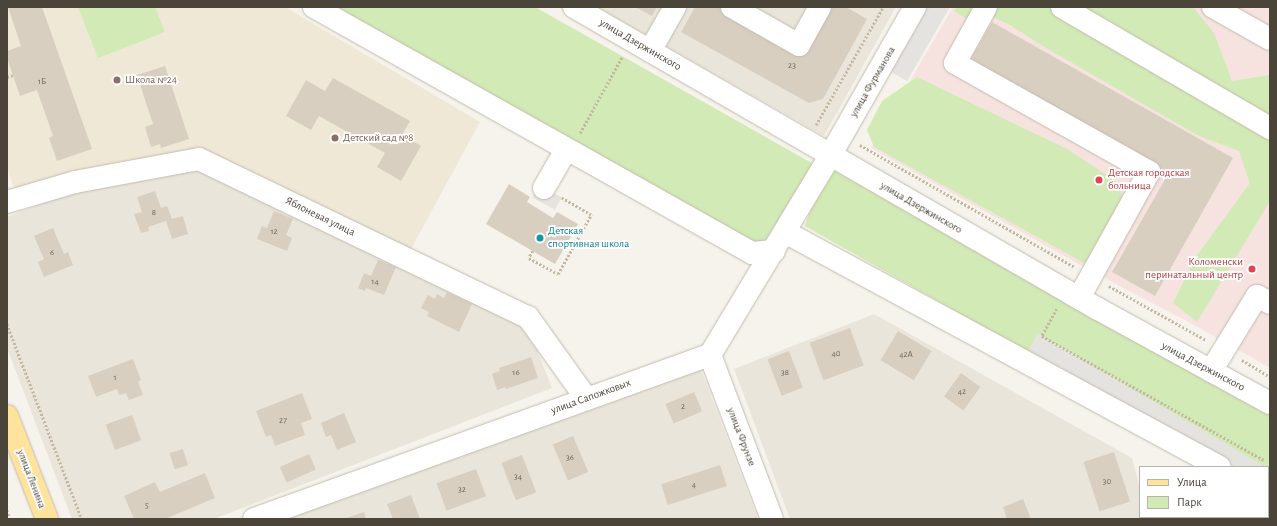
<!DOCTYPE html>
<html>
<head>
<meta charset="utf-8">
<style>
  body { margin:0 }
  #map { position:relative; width:1277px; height:526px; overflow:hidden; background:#f6f3ec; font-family:"Alegreya Sans",sans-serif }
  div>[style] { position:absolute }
  .residential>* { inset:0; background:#eae5da }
  .education>* { inset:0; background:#efe8d6 }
  .medical>* { inset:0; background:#f6e3e0 }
  .green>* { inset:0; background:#d2eab5 }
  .parking>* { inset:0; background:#e5e3e0; transform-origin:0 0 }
  .building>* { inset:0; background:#d8cfc1; transform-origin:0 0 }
  .path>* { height:2.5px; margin-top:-1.25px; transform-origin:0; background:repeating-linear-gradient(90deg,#c4b79f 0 2px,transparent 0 4px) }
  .roads { filter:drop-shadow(0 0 1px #c2bbae) drop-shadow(0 0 1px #c2bbae) }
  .minor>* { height:22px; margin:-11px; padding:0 11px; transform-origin:11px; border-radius:11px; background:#fff }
  .major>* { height:22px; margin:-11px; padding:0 11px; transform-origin:11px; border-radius:11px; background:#ffe39c }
  .dots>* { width:11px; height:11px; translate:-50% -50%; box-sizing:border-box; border:2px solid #fff; border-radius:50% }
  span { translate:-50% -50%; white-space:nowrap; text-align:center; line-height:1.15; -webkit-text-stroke:3.5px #fff; paint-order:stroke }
  .number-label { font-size:9px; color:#6e675b }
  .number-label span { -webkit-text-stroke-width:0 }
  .street-label { font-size:11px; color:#4b4439 }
  .education-label { font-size:11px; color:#785e54 }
  .left { translate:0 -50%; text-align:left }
  .health-label { font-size:11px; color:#be3a42 }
  .right { translate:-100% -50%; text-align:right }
  .culture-label { font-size:11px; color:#0d838f }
  .frame { position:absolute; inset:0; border:8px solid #4b4439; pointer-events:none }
  .legend { position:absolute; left:1139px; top:466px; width:130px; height:52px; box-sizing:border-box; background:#fff; border:1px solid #b7b4b0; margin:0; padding:5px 7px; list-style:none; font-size:12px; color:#4b4439 }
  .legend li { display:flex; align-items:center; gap:8px; height:20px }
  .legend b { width:20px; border:1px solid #b7b4b0 }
</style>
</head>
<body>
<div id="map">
  <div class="residential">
    <div style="clip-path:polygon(597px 7px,896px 7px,824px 136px)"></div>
    <div style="clip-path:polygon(191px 167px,526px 322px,552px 388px,214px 519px,72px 519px,7px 348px,7px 217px,64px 195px)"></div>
    <div style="clip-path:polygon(874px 314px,1132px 458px,1140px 488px,1140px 517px,1148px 517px,1149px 519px,790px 519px,734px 369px)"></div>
    <div style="clip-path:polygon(701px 370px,758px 519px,287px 519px)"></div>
  </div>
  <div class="education">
    <div style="clip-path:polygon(7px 7px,285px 7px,480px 122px,411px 249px,192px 153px,119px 163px,15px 190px,7px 168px)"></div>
  </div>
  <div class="medical">
    <div style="clip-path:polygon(953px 7px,1270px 7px,1270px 368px,1198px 327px,1093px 272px,871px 148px)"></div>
  </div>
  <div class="green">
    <div style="clip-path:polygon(78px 7px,155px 7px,165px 32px,98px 58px)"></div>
    <div style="clip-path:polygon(331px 7px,535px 7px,817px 166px,770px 244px,747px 244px)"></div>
    <div style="clip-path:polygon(957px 7px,1193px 7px,1214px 33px,1232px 81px,1270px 75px,1270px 201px,1197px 322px,1173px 303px,1195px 258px,1250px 183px,1239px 151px,1197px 135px,1041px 45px,1010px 25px,991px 16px,976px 25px,954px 11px)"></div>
    <div style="clip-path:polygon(917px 77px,1067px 149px,1116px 181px,1126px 206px,1086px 264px,874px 147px,867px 130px,882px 101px)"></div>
    <div style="clip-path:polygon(827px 171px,835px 171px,1098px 321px,1270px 411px,1270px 485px,1268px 485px,1268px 467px,1264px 467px,1038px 334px,1028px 352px,805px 226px,819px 185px)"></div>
  </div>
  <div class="parking">
    <div style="clip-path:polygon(926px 7px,950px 7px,907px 81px,889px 71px)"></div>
    <div style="left:539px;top:185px;width:26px;height:14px;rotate:29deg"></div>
    <div style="clip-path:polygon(1038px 334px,1264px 466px,1264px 467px,1234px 467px,1028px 352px)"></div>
  </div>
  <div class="building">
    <div style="clip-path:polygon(8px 7px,42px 7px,92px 149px,57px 161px,49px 138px,53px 136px,37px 90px,20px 96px,7px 58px,7px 51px,21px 46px)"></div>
    <div style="clip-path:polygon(635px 7px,657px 7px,652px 16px)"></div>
    <div style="clip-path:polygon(695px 7px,726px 7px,807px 52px,832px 7px,846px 7px,867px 19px,823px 99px,809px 103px,681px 32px)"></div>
    <div style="clip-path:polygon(992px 22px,1233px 158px,1155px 296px,1112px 272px,1167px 176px,968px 64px)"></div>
    <div style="clip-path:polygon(165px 66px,189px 139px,161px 148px,160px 144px,151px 147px,145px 127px,153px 124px,137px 75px)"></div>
    <div style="clip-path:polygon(333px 78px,410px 121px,402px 135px,421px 146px,401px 181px,377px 167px,385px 153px,319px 116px,311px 130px,286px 116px,306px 80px,325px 91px)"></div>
    <div style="clip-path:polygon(509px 184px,530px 197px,527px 202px,553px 218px,557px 212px,578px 224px,555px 264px,486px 224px)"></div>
    <div style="clip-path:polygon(155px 191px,161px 208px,167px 206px,172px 219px,183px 216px,188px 234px,172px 239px,166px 221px,148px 227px,149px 231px,141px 233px,134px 214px,142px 212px,137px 197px)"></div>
    <div style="clip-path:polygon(274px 211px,293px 219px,286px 235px,292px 238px,287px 251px,257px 239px,262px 226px,267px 228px)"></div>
    <div style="clip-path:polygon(53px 228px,64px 254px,68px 252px,73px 265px,44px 277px,38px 262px,44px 259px,34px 236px)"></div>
    <div style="clip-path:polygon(378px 260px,396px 267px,384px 295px,366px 288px,365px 291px,358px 288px,364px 273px,371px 276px)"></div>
    <div style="clip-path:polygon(447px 292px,472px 304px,459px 332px,427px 316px,429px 312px,421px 308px,428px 295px,435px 299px,437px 294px,444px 298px)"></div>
    <div style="left:850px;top:328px;width:40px;height:43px;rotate:70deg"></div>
    <div style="left:898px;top:331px;width:39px;height:34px;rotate:31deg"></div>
    <div style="left:789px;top:351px;width:39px;height:23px;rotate:69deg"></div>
    <div style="clip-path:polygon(531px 357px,538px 378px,506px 389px,505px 387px,497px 390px,492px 374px,500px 371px,499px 368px)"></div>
    <div style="clip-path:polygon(133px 359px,141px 380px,138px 382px,143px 395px,129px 400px,126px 393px,119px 395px,117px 389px,96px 397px,88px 376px)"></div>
    <div style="left:961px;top:373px;width:24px;height:29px;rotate:36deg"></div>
    <div style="left:694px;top:392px;width:21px;height:31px;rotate:67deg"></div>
    <div style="clip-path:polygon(302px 393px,312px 419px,301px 423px,305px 435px,275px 446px,271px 435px,266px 437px,256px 411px)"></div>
    <div style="clip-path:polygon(344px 413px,356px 442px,337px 450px,331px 435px,326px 437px,321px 423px)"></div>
    <div style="left:132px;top:415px;width:27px;height:28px;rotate:70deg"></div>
    <div style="left:573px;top:436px;width:39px;height:22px;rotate:67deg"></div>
    <div style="left:183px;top:449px;width:17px;height:14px;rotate:73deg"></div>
    <div style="left:1114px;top:452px;width:52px;height:32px;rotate:72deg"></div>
    <div style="left:309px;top:454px;width:17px;height:32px;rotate:66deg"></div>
    <div style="left:522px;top:455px;width:40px;height:22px;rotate:69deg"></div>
    <div style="left:720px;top:465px;width:22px;height:62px;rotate:72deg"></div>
    <div style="left:476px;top:469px;width:29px;height:42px;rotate:70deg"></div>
    <div style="clip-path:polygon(205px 473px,215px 498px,165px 519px,134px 519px,124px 496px,155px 482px,160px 492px)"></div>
    <div style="clip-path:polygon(411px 495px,420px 519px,393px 519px,387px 504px)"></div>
    <div style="clip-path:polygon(1023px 499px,1031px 519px,1007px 519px,1003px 507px)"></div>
    <div style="clip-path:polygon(364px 512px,366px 519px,343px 519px)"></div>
  </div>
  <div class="path">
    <div style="left:7px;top:77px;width:6px;rotate:-18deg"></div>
    <div style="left:816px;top:125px;width:136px;rotate:-60.4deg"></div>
    <div style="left:580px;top:133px;width:87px;rotate:-61.1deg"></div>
    <div style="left:860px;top:145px;width:247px;rotate:29.6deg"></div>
    <div style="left:533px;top:251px;width:8px;rotate:120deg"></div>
    <div style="left:529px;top:258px;width:33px;rotate:29deg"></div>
    <div style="left:558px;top:274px;width:68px;rotate:-60.8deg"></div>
    <div style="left:591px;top:215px;width:34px;rotate:-150deg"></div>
    <div style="left:1109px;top:286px;width:111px;rotate:29.1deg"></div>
    <div style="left:1057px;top:309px;width:31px;rotate:119deg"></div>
    <div style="left:1042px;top:336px;width:254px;rotate:29.2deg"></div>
    <div style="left:7px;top:324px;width:209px;rotate:69deg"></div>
    <div style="left:1242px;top:360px;width:33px;rotate:31deg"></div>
    <div style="left:7px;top:510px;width:9px;rotate:72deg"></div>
  </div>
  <div class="roads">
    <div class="minor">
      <div style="left:314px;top:7px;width:502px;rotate:29.32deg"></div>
      <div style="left:752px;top:253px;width:22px;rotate:-5deg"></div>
      <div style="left:574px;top:7px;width:605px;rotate:29.96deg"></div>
      <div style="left:1098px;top:309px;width:196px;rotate:28.7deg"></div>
      <div style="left:732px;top:7px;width:77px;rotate:29.6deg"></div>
      <div style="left:799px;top:45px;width:43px;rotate:-61.1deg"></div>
      <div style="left:986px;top:7px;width:64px;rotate:119deg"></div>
      <div style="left:955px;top:63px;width:223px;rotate:29.3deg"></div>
      <div style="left:1149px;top:172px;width:144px;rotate:119.1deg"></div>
      <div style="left:1062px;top:7px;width:241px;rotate:30.2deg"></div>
      <div style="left:1213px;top:7px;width:65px;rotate:29.3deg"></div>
      <div style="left:650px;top:51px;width:51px;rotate:-60.4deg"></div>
      <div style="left:544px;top:188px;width:44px;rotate:-59.9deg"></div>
      <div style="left:7px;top:202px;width:71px;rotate:-16.4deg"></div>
      <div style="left:75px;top:182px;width:126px;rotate:-10.5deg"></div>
      <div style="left:199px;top:159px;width:365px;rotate:25.7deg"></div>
      <div style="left:528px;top:317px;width:100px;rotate:54.4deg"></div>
      <div style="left:785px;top:232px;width:494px;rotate:28.4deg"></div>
      <div style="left:710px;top:355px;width:175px;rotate:69.3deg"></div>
      <div style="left:1211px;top:371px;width:88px;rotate:-58.5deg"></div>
      <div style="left:1257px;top:296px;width:15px;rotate:28deg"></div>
      <div style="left:1268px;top:494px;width:2px;rotate:27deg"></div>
      <div style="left:254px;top:519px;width:485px;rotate:-19.8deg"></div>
      <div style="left:710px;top:355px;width:232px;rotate:-58.9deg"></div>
      <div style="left:830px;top:156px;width:172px;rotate:-60.3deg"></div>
      <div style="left:1208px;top:519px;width:6px;rotate:-18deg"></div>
    </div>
    <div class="major">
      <div style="left:7px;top:416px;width:110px;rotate:68.8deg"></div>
    </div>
  </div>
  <div class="dots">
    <div style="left:117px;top:80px;background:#8d6e63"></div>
    <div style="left:335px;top:138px;background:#8d6e63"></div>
    <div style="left:1099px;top:180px;background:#e0444e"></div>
    <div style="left:540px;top:238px;background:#0f9aa8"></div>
    <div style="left:1252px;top:269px;background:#e0444e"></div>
  </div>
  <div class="number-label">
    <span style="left:792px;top:66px">23</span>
    <span style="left:42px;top:82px">1Б</span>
    <span style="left:154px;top:213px">8</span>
    <span style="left:274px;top:232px">12</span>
    <span style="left:52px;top:253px">6</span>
    <span style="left:375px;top:282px">14</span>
    <span style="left:836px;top:354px">40</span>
    <span style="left:906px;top:355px">42А</span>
    <span style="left:516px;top:373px">16</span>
    <span style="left:785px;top:373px">38</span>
    <span style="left:115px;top:378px">1</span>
    <span style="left:962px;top:392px">42</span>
    <span style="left:683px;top:407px">2</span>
    <span style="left:283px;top:421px">27</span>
    <span style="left:570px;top:458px">36</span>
    <span style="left:518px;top:477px">34</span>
    <span style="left:1107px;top:482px">30</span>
    <span style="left:694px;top:485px">4</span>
    <span style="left:462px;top:490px">32</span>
    <span style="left:147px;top:506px">5</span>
  </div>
  <div class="street-label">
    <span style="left:640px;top:45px;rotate:30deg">улица Дзержинского</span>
    <span style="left:873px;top:82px;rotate:-60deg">улица Фурманова</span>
    <span style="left:921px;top:208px;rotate:30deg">улица Дзержинского</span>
    <span style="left:320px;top:217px;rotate:26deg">Яблоневая улица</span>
    <span style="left:1203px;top:367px;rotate:28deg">улица Дзержинского</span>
    <span style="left:591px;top:397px;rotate:-20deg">улица Сапожковых</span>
    <span style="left:741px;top:437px;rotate:69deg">улица Фрунзе</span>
    <span style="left:31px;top:479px;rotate:69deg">улица Ленина</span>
  </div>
  <div class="education-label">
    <span class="left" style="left:125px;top:80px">Школа №24</span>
    <span class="left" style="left:343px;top:138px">Детский сад №8</span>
  </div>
  <div class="health-label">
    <span class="left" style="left:1108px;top:180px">Детская городская<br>больница</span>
    <span class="right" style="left:1243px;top:269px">Коломенски<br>перинатальный центр</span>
  </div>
  <div class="culture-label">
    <span class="left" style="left:548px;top:238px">Детская<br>спортивная школа</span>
  </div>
  <div class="frame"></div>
  <ul class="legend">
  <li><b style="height:5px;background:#ffe39c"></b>Улица</li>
  <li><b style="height:11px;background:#d2eab5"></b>Парк</li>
  </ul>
</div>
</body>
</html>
